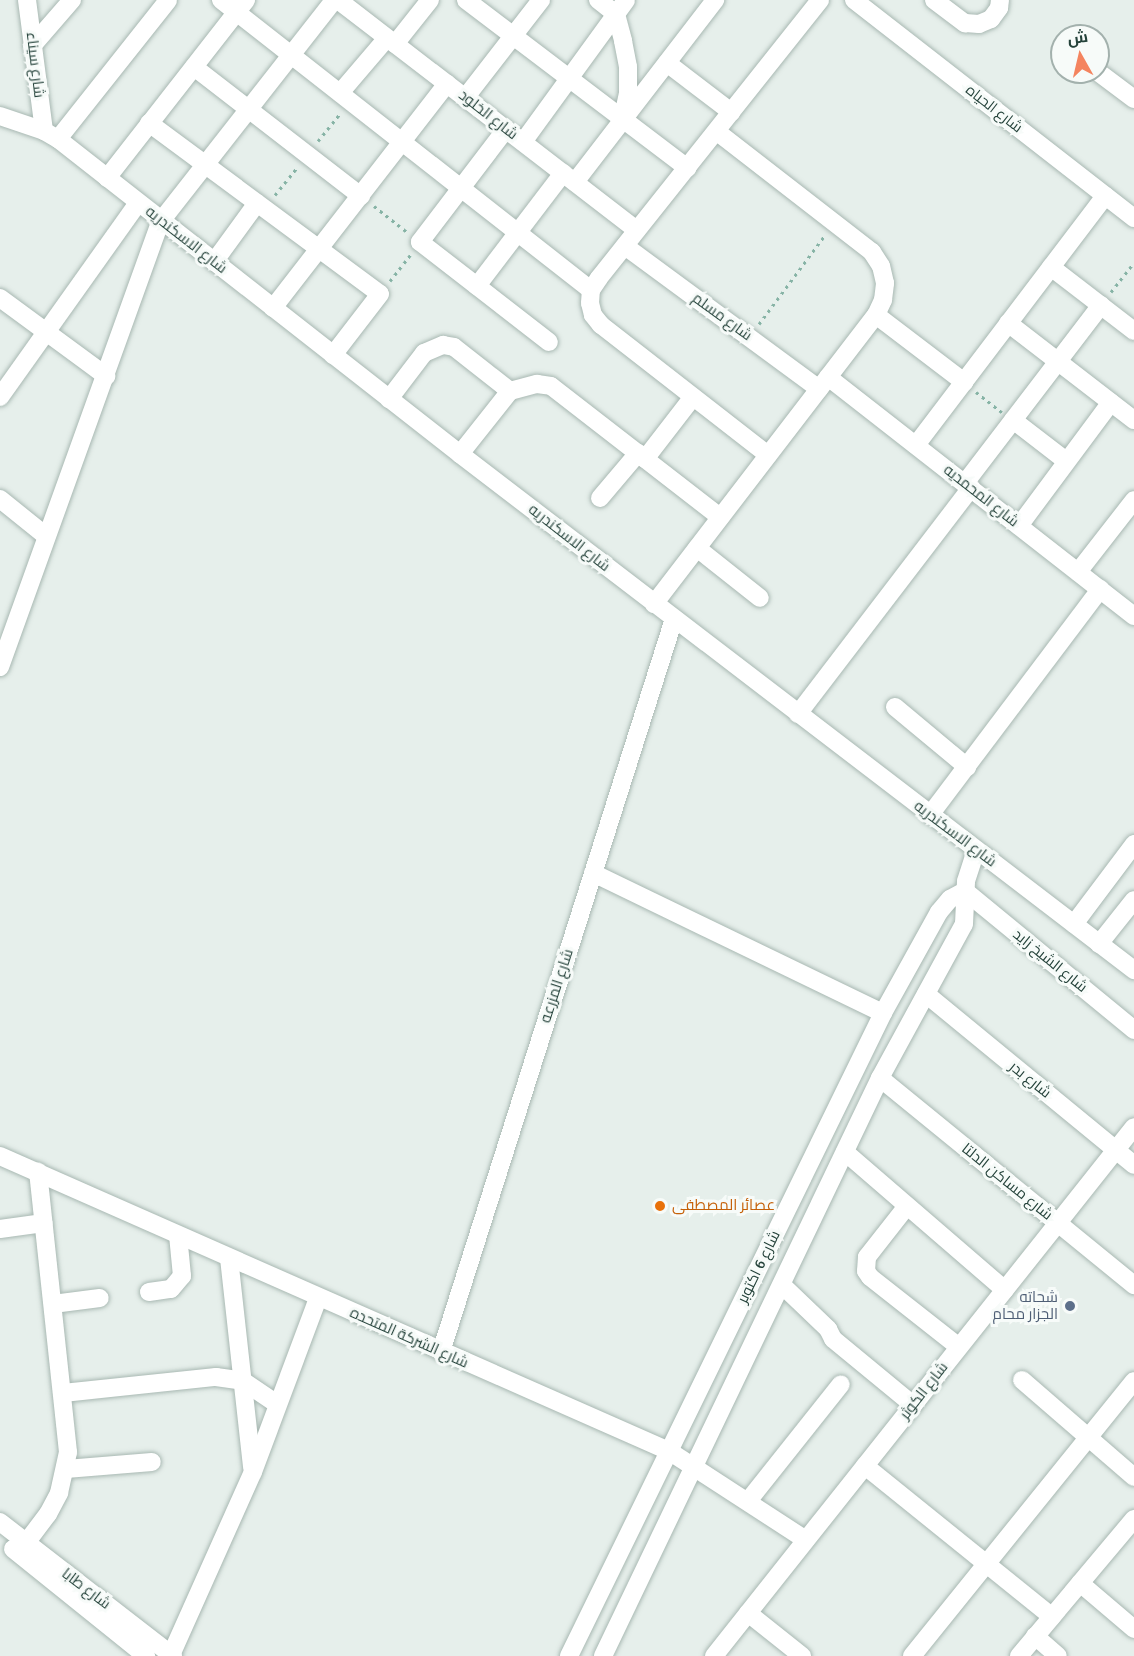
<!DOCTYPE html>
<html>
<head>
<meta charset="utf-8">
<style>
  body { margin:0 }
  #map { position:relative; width:1134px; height:1656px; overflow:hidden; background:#e6efeb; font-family:Signika,Cairo,sans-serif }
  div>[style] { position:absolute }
  .path>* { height:3px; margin-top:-1.5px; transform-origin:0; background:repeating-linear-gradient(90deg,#86b3a5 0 3px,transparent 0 7.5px) }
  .roads { filter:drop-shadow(0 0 2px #a8b8b2) drop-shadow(0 0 2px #a8b8b2) }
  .minor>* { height:18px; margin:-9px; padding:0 9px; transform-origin:9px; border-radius:9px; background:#fff }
  .dots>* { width:16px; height:16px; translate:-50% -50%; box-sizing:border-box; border:3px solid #f7fbf9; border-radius:50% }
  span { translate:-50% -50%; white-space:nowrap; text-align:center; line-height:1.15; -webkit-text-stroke:6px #f7fbf9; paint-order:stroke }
  .street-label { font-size:15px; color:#24423a }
  .food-label { font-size:15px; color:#c56008 }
  .left { translate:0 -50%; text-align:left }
  .service-label { font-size:15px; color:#4e5e75 }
  .right { translate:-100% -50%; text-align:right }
  .north { position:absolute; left:1050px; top:24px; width:60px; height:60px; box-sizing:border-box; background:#f7fbf9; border:2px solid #a3b1ad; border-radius:50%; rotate:352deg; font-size:16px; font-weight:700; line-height:24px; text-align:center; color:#24423a }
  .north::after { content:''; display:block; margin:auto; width:21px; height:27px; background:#f4845f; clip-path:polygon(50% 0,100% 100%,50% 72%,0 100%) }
</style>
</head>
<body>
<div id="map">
  <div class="path">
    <div style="left:318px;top:141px;width:35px;rotate:-51deg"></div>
    <div style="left:275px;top:195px;width:35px;rotate:-51deg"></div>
    <div style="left:374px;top:206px;width:42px;rotate:38.2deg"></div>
    <div style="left:390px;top:281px;width:33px;rotate:-52deg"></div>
    <div style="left:1111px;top:292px;width:37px;rotate:-52deg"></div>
    <div style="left:759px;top:324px;width:111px;rotate:-53.4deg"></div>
    <div style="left:976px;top:392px;width:33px;rotate:38deg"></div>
  </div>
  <div class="roads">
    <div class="minor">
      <div style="left:27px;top:0;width:132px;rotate:82.6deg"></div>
      <div style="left:221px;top:0;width:470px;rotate:38.1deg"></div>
      <div style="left:338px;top:0;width:377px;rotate:37.6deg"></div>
      <div style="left:466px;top:0;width:278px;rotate:37.2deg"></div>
      <div style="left:598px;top:0;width:23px;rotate:38deg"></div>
      <div style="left:616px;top:14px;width:28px;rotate:75deg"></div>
      <div style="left:623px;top:41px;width:26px;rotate:79deg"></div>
      <div style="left:628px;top:67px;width:26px;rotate:90deg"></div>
      <div style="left:628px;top:93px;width:25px;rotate:102deg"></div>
      <div style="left:854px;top:0;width:355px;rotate:37.9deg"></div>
      <div style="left:934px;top:0;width:39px;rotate:37deg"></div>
      <div style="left:965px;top:23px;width:14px;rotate:4deg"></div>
      <div style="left:979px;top:24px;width:13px;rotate:-23deg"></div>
      <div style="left:991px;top:19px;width:14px;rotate:-54deg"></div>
      <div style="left:999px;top:8px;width:8px;rotate:-83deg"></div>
      <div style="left:395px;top:44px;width:56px;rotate:-51.5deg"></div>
      <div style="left:32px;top:46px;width:61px;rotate:-49deg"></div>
      <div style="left:667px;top:63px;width:81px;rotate:37.4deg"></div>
      <div style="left:194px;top:67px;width:211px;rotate:37.7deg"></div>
      <div style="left:1098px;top:72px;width:45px;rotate:36.9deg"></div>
      <div style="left:340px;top:93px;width:72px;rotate:-49.5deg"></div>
      <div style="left:465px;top:98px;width:124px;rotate:-52.2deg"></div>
      <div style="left:0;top:116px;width:46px;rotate:18.8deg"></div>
      <div style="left:44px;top:131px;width:16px;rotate:30deg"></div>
      <div style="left:58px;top:139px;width:511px;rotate:38.08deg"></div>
      <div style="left:460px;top:454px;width:849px;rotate:37.44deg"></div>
      <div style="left:149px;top:123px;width:287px;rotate:36.5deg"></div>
      <div style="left:380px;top:294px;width:77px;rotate:127.6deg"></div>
      <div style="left:506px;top:129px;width:142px;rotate:127.3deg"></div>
      <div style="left:420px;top:242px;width:163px;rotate:37.8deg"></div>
      <div style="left:58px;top:139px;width:177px;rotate:-51.6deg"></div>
      <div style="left:523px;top:142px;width:175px;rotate:-54deg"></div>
      <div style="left:107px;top:178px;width:226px;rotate:-52deg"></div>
      <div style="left:575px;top:182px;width:230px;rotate:-52.4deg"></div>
      <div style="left:625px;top:246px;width:241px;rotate:36.4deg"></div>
      <div style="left:214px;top:262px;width:73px;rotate:-53.9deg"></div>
      <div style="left:1051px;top:267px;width:105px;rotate:37.6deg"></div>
      <div style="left:477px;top:286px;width:142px;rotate:-52.7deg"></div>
      <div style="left:0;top:298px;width:132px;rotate:36.3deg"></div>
      <div style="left:273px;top:308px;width:284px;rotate:-52.2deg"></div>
      <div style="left:876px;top:315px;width:111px;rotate:37.3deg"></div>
      <div style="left:1008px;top:323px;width:159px;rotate:37.6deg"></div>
      <div style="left:828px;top:377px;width:388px;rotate:38deg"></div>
      <div style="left:0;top:397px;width:238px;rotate:-54.6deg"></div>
      <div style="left:389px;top:399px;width:58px;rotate:-52.7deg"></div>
      <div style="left:424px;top:353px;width:21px;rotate:-23deg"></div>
      <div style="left:443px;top:345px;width:11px;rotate:10deg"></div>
      <div style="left:454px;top:347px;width:71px;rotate:38.2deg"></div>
      <div style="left:1013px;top:420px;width:67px;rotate:37.7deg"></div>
      <div style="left:916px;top:445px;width:313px;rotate:-52.8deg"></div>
      <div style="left:460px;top:454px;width:80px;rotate:-51.6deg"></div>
      <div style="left:510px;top:391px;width:28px;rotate:-15deg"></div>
      <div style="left:537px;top:384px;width:14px;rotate:8deg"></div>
      <div style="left:551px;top:386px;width:214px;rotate:37.8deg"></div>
      <div style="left:768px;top:455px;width:212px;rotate:-142.1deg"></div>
      <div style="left:601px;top:325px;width:13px;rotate:-129deg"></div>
      <div style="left:593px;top:315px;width:12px;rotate:-104deg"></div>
      <div style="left:590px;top:303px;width:13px;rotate:-86deg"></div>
      <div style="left:591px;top:290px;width:14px;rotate:-56deg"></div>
      <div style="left:599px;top:278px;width:355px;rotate:-51.5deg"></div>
      <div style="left:645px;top:459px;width:78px;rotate:-52.3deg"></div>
      <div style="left:965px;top:483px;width:224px;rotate:-52.6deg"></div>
      <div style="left:600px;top:498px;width:59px;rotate:-49.8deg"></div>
      <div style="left:0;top:499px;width:59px;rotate:38.8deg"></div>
      <div style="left:1019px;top:526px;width:154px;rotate:-53.4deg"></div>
      <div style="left:697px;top:548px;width:80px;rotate:38.4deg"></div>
      <div style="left:1078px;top:572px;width:91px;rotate:-52.1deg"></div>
      <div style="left:654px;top:604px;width:364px;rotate:-52.5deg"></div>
      <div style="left:876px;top:315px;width:17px;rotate:-65deg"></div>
      <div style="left:883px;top:300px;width:17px;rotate:-83deg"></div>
      <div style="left:885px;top:283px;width:17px;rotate:-103deg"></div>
      <div style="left:881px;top:266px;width:17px;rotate:-123deg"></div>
      <div style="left:872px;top:252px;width:197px;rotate:-142.2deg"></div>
      <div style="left:0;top:667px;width:474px;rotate:-70.2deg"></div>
      <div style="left:161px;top:221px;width:281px;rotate:-51.9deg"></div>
      <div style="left:895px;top:707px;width:94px;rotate:39.8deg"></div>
      <div style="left:798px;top:714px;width:285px;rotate:-52.6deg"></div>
      <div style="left:930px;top:815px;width:283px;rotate:-53deg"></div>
      <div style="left:593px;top:873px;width:322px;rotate:25.8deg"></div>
      <div style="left:965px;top:891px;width:219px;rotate:39.4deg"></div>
      <div style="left:1074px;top:924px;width:100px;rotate:-53.1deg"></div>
      <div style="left:1099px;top:944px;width:56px;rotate:-51.5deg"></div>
      <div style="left:926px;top:994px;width:269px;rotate:39.4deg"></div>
      <div style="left:880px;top:1078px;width:328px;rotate:39.2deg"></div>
      <div style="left:845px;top:1152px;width:211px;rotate:40.8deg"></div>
      <div style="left:0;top:1156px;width:731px;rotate:23.8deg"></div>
      <div style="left:669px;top:1451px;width:163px;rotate:33deg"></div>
      <div style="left:907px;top:1206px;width:65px;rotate:128.1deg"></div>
      <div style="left:867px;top:1257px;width:14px;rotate:94deg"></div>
      <div style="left:866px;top:1271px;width:7px;rotate:56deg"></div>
      <div style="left:870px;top:1277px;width:113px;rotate:38.2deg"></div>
      <div style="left:0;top:1229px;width:44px;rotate:-7.8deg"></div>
      <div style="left:229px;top:1258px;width:211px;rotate:83.7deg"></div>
      <div style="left:782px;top:1285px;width:64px;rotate:43.7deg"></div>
      <div style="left:828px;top:1329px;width:11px;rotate:63deg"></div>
      <div style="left:833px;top:1339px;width:104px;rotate:39.5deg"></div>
      <div style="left:149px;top:1292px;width:22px;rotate:-8deg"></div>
      <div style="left:171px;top:1289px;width:17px;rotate:-50deg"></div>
      <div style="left:182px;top:1276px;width:41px;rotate:-95.6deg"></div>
      <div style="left:53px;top:1304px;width:47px;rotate:-7.3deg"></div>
      <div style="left:441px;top:1352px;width:769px;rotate:-72.37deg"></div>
      <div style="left:1022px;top:1380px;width:148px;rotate:40.9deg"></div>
      <div style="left:63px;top:1393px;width:154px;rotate:-6deg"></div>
      <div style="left:216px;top:1377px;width:27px;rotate:8deg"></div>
      <div style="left:243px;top:1381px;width:41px;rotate:34.1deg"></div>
      <div style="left:865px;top:1466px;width:240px;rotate:38.9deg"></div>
      <div style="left:66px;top:1469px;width:86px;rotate:-4.7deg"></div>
      <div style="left:748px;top:1501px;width:149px;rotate:-51.5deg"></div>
      <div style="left:0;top:1522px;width:219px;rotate:37.8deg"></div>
      <div style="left:26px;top:1543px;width:36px;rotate:-53deg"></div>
      <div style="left:48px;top:1514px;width:24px;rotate:-62deg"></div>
      <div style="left:59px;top:1493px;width:42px;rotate:-77.6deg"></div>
      <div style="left:68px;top:1452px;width:282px;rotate:-96.1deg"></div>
      <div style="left:13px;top:1549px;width:171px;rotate:38.8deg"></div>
      <div style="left:1080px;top:1583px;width:71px;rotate:40.4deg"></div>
      <div style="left:748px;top:1613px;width:69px;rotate:38.5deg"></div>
      <div style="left:1035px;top:1636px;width:30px;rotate:41deg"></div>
      <div style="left:171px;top:1655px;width:201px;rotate:-65.9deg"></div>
      <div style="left:253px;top:1472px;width:186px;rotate:-69.5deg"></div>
      <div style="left:569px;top:1656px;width:716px;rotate:-63.97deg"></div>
      <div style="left:883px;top:1013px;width:115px;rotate:-61deg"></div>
      <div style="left:939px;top:912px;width:17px;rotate:-50deg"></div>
      <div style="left:950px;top:899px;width:17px;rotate:-28deg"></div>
      <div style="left:603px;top:1656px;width:641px;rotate:-64.39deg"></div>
      <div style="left:880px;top:1078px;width:175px;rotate:-61.4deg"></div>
      <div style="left:964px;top:924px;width:43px;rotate:-87.3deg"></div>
      <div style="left:966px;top:881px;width:33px;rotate:-72deg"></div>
      <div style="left:714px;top:1656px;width:675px;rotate:-51.55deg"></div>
      <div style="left:912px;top:1656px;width:353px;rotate:-51.1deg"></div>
      <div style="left:1019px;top:1656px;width:179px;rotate:-50deg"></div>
    </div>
  </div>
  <div class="dots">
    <div style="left:660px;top:1206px;background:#e8710a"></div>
    <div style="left:1070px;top:1306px;background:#5c6f8a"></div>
  </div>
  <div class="street-label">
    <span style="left:35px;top:65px;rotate:83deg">شارع سيناء</span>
    <span style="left:994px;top:109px;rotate:38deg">شارع الحياه</span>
    <span style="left:488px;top:115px;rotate:38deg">شارع الخلود</span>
    <span style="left:186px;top:240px;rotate:38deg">شارع الاسكندريه</span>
    <span style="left:722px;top:317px;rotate:36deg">شارع مسلم</span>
    <span style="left:981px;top:496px;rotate:38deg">شارع المحمديه</span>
    <span style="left:569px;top:538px;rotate:38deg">شارع الاسكندريه</span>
    <span style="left:955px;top:834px;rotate:37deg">شارع الاسكندريه</span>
    <span style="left:1050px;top:961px;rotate:39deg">شارع الشيخ زايد</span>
    <span style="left:557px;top:986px;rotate:-72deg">شارع المزرعه</span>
    <span style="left:1030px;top:1080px;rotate:39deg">شارع بدر</span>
    <span style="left:1007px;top:1182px;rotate:39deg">شارع مساكن الدلتا</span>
    <span style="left:759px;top:1267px;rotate:-64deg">شارع 6 اكتوبر</span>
    <span style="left:409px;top:1338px;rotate:24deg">شارع الشركة المتحده</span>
    <span style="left:924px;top:1391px;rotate:-52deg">شارع الكوثر</span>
    <span style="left:86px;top:1589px;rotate:37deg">شارع طابا</span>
  </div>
  <div class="food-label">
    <span class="left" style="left:672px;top:1206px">عصائر المصطفى</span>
  </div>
  <div class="service-label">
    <span class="right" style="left:1058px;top:1306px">شحاته<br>الجزار محام</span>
  </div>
  <div class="north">ش</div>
</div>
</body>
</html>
